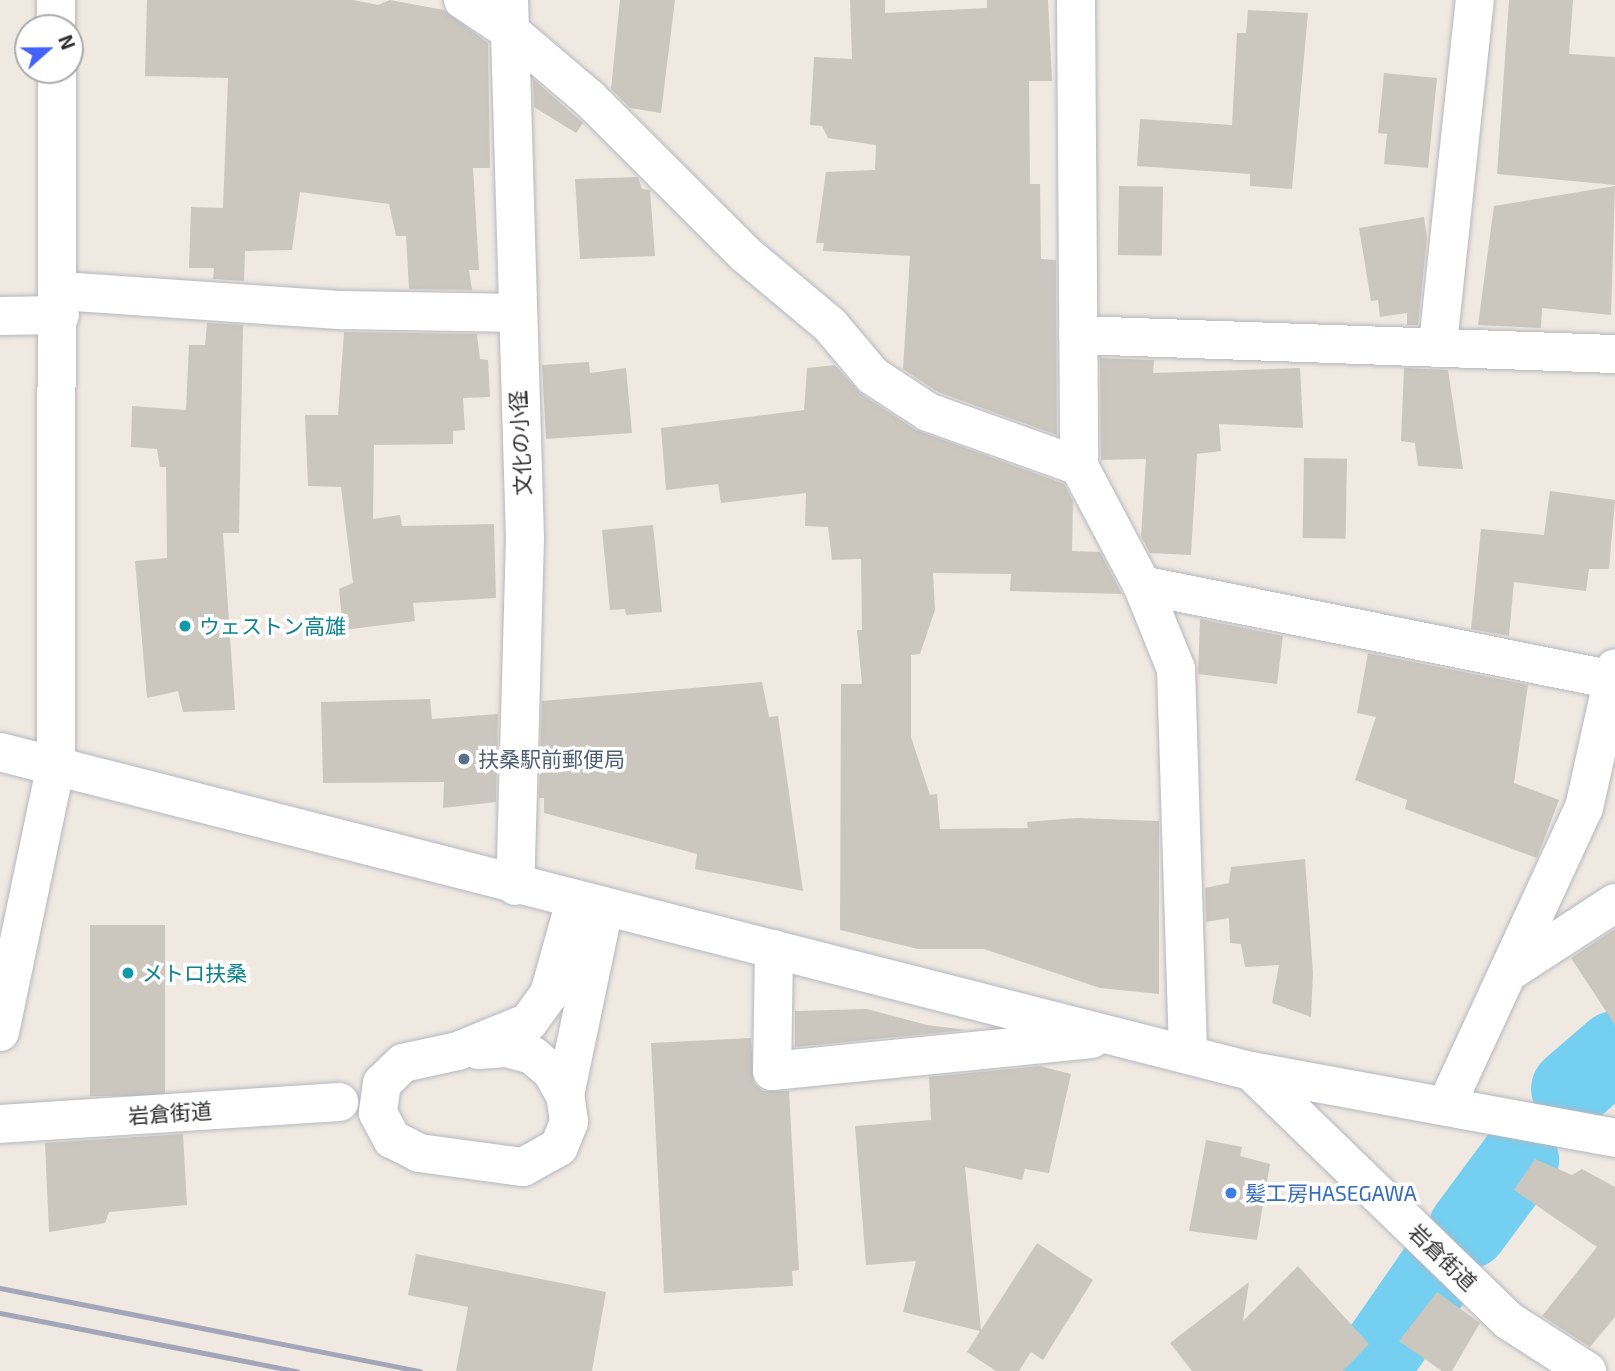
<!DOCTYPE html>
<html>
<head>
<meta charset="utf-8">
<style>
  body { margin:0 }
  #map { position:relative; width:1615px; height:1371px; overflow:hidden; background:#efe9e1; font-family:"Exo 2","Noto Sans JP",sans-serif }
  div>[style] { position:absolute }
  .river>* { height:80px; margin:-40px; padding:0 40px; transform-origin:40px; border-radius:40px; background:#75cff0 }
  .building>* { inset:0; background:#cbc7bf; transform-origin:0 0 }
  .roads { filter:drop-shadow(0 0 2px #b4b7c1) drop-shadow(0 0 2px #b4b7c1) }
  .minor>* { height:38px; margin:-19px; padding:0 19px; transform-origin:19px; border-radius:19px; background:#fff }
  .rail>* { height:5px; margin:-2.5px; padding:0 2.5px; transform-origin:2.5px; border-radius:2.5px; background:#a3a6b8 }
  .dots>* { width:19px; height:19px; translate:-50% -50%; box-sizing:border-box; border:4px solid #fff; border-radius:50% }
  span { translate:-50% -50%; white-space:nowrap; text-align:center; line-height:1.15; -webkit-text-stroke:7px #fff; paint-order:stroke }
  .street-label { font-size:21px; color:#2e2e2e }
  .culture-label { font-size:21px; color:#0d838f }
  .left { translate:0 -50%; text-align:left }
  .service-label { font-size:21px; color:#4e5e75 }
  .shop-label { font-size:21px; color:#366cbe }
  .north { position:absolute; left:14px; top:14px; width:70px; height:70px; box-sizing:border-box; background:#fff; border:2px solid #ababab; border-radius:50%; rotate:69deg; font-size:19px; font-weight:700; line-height:28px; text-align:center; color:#2e2e2e }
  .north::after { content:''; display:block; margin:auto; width:24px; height:32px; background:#4264fb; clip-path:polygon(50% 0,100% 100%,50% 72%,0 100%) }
</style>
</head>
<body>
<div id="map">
  <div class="river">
    <div style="left:1571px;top:1089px;width:58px;rotate:-40.8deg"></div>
    <div style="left:1468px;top:1229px;width:86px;rotate:-53.5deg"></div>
    <div style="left:1368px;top:1371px;width:123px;rotate:-55.3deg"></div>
  </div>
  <div class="building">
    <div style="clip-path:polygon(147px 0,353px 0,378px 5px,390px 0,444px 10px,488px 43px,490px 168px,473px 168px,479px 270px,469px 270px,472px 290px,409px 289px,406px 236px,396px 236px,389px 204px,300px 192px,292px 250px,245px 251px,244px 281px,213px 279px,214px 268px,189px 268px,191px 207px,223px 208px,228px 78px,145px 76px)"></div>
    <div style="clip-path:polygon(620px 0,675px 0,661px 113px,630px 108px,611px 89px)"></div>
    <div style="clip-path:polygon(850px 0,885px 0,885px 13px,987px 8px,987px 0,1048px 0,1052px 81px,1029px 81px,1030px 184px,1040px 184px,1041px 259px,1056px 260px,1057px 435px,938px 392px,903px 369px,910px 256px,823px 251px,824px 243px,816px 243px,826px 172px,875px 170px,876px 145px,828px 138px,822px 126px,810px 125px,814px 57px,852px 59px)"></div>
    <div style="clip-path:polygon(1509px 0,1573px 0,1569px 54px,1615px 57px,1615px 185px,1497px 174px)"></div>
    <div style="clip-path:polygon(1248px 10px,1308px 13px,1292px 189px,1250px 186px,1250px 174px,1137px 166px,1140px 119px,1232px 125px,1237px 33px,1246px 33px)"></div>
    <div style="clip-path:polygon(1384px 73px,1437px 78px,1428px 168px,1384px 164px,1387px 134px,1378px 133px)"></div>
    <div style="clip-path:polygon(533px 79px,583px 123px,576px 133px,534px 107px)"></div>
    <div style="clip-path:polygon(638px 177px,642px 189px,650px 190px,655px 256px,580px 259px,575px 179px)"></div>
    <div style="left:1119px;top:186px;width:44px;height:69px;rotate:1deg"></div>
    <div style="clip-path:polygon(1615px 186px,1611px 315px,1542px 308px,1541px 328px,1478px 325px,1494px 206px)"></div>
    <div style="clip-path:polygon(1424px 217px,1427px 238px,1418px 325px,1407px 325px,1407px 313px,1380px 317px,1378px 300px,1371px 301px,1359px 228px)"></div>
    <div style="clip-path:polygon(207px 323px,243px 325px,239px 533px,223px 533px,235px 710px,183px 712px,178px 691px,147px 698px,135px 561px,167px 558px,166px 467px,160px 467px,157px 449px,131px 447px,132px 406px,186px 410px,189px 345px,205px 345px)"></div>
    <div style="clip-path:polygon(344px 332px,477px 334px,480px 359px,488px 360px,490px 397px,463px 398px,465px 430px,453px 431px,453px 444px,374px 445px,373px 519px,400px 515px,402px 526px,494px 524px,496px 598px,413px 603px,415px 621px,343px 630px,339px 589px,353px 583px,341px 487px,308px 486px,305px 415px,338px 415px)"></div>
    <div style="clip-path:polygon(1100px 358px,1154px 360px,1153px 373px,1300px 368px,1303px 428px,1219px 424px,1221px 451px,1197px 454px,1191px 555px,1150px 553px,1141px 536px,1146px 459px,1101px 460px)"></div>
    <div style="clip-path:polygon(589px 362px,590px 373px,626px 368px,632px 433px,546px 439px,542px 365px)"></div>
    <div style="clip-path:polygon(835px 365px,861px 394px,916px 430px,1064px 484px,1073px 501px,1072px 551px,1100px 552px,1122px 594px,1010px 591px,1011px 574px,933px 573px,935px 610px,920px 654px,911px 655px,911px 737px,930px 795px,937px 794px,940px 829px,1028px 828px,1027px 822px,1076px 818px,1159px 821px,1159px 994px,1100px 988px,984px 949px,918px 949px,840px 930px,841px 684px,862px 684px,857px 630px,862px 630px,861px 559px,832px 560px,828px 527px,805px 526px,806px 493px,721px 503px,718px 484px,666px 490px,661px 428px,804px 410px,807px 368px)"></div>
    <div style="clip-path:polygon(1404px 368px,1448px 370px,1463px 469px,1418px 466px,1415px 443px,1401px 441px)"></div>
    <div style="left:1304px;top:458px;width:43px;height:80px;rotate:1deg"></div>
    <div style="clip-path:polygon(1550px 491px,1615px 500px,1609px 569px,1589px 569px,1586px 591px,1514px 582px,1509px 636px,1471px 629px,1481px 529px,1544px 535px)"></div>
    <div style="clip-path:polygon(653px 525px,662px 612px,626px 615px,625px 609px,610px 610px,602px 530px)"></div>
    <div style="clip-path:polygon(1200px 619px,1283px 636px,1277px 684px,1198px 674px)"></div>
    <div style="clip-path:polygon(1368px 653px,1528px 685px,1514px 783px,1559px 800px,1537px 858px,1405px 809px,1407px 800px,1355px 780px,1376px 717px,1357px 713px)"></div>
    <div style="clip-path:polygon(762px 682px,769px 717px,778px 716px,803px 891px,695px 869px,697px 854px,544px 813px,544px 798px,539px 798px,542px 701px)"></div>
    <div style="clip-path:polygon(430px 699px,432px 719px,498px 714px,496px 802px,443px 808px,444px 782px,323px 783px,321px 702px)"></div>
    <div style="clip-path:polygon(1305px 859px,1313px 973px,1311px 1017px,1272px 1003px,1279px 965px,1245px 967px,1241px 944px,1230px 943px,1229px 918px,1206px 922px,1205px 888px,1229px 883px,1231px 867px)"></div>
    <div style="left:90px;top:925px;width:75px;height:171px"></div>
    <div style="clip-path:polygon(1615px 929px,1615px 1025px,1571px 958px)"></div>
    <div style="clip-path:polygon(867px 1009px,927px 1025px,966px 1030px,795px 1047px,795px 1011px)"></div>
    <div style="clip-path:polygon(751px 1038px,754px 1083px,763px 1091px,789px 1091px,799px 1270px,792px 1271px,793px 1286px,664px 1293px,651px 1043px)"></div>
    <div style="clip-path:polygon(1040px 1066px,1071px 1074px,1049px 1173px,1025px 1169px,1022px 1180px,965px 1167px,981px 1330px,1037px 1243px,1093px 1280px,1043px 1360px,1031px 1352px,1019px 1371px,996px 1371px,967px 1352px,980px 1331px,903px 1312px,916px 1261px,866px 1265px,855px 1126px,931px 1120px,929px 1077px)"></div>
    <div style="clip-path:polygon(183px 1134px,187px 1205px,109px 1212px,105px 1223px,49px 1232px,45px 1143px)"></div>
    <div style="clip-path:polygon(1206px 1140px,1242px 1147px,1240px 1156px,1270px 1164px,1257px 1240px,1189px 1231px)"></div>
    <div style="clip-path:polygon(1535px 1159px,1572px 1175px,1582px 1169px,1615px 1187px,1615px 1317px,1590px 1347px,1542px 1316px,1597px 1247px,1514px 1190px)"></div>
    <div style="clip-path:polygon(416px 1254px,606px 1292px,592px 1371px,456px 1371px,468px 1307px,408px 1295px)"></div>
    <div style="clip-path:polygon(1298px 1266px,1369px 1344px,1343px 1371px,1192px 1371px,1170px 1343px,1249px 1282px,1243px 1321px)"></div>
    <div style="clip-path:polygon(1437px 1292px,1480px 1323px,1452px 1371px,1442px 1371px,1399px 1341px)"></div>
  </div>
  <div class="roads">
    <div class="minor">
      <div style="left:56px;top:0;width:28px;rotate:90deg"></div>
      <div style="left:463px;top:0;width:56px;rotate:33.4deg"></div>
      <div style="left:510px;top:31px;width:105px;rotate:40.4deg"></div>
      <div style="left:590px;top:99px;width:219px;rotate:45deg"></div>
      <div style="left:745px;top:254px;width:111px;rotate:39.9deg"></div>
      <div style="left:830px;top:325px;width:67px;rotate:49.9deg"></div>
      <div style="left:873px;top:376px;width:66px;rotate:33.2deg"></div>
      <div style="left:928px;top:412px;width:160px;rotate:19.7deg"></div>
      <div style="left:509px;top:0;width:538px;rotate:88.3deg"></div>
      <div style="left:525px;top:538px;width:348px;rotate:91.6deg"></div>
      <div style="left:1076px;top:0;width:466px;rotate:89.6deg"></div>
      <div style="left:1079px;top:466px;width:135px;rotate:62.1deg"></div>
      <div style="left:1142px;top:585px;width:91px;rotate:68deg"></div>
      <div style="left:1176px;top:669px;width:382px;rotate:88.2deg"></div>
      <div style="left:61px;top:291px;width:282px;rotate:3.9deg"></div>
      <div style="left:342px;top:310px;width:172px;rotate:1deg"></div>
      <div style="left:0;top:316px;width:60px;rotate:-1deg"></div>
      <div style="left:1078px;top:335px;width:537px;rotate:2.03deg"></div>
      <div style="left:1438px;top:344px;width:346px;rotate:-83.9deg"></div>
      <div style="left:1142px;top:585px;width:481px;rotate:11.4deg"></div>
      <div style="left:0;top:752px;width:1291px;rotate:14.31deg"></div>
      <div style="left:1251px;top:1071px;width:370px;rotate:10.4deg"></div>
      <div style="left:575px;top:901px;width:97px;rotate:105.6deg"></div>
      <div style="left:549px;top:994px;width:34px;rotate:126deg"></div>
      <div style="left:529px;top:1022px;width:77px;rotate:157.8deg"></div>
      <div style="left:458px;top:1051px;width:56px;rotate:167.7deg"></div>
      <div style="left:403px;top:1063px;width:29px;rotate:136deg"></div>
      <div style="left:382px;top:1083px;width:30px;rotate:98deg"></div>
      <div style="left:378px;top:1113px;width:30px;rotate:62deg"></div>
      <div style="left:392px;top:1139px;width:30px;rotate:27deg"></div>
      <div style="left:419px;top:1153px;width:105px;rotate:7.7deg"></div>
      <div style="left:523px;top:1167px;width:41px;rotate:-29.1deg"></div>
      <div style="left:559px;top:1147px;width:27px;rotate:-68deg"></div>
      <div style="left:569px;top:1122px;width:27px;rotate:-98deg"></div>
      <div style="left:565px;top:1095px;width:190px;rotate:-78.2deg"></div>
      <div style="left:774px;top:949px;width:122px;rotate:90.9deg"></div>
      <div style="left:772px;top:1071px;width:321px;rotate:-5.7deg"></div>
      <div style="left:1512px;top:970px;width:123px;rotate:-33deg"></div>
      <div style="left:0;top:1032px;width:273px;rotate:-78.2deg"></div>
      <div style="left:56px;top:765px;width:695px;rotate:-89.92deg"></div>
      <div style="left:478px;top:1050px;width:28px;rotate:-4deg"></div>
      <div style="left:506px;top:1048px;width:27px;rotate:15deg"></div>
      <div style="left:532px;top:1055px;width:26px;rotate:40deg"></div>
      <div style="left:552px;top:1072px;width:26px;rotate:61deg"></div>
      <div style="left:1251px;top:1071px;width:359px;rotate:44.1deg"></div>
      <div style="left:1509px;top:1321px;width:93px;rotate:32.7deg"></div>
      <div style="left:1446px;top:1106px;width:328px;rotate:-65.2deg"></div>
      <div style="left:1584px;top:808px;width:143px;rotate:-77.5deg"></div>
      <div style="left:0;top:1124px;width:340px;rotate:-3.7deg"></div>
    </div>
  </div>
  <div class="rail">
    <div style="left:0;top:1288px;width:428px;rotate:11.2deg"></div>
    <div style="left:0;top:1313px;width:303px;rotate:11.1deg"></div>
  </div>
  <div class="dots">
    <div style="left:185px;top:626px;background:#0f9aa8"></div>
    <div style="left:464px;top:759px;background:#5c6f8a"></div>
    <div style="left:128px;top:973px;background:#0f9aa8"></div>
    <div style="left:1231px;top:1193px;background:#3f7fe0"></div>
  </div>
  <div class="street-label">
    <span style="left:520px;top:443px;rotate:-93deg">文化の小径</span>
    <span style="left:170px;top:1113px;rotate:-4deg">岩倉街道</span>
    <span style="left:1443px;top:1257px;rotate:44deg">岩倉街道</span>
  </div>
  <div class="culture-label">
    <span class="left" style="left:199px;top:626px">ウェストン高雄</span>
    <span class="left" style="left:142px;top:973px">メトロ扶桑</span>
  </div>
  <div class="service-label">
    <span class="left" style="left:478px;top:759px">扶桑駅前郵便局</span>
  </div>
  <div class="shop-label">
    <span class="left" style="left:1245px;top:1193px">髪工房HASEGAWA</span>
  </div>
  <div class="north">N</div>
</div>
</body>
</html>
